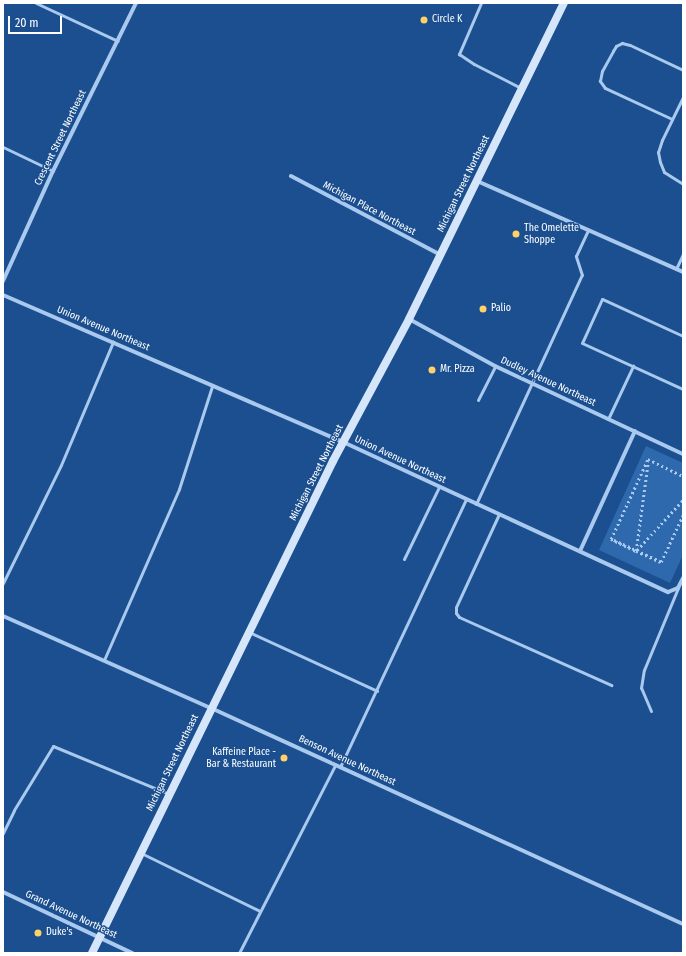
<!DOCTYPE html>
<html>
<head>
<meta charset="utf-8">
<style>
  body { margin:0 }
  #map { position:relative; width:686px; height:956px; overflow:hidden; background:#1b4f8f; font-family:"Fira Sans Condensed",sans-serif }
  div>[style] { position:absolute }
  .green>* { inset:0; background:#2e69ad }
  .path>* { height:2.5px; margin-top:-1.25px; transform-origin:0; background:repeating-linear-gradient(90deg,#a9c9ee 0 2px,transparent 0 5px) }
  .lane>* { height:3px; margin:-1.5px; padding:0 1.5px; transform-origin:1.5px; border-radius:1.5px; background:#a9c9ee }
  .street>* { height:4px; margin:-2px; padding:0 2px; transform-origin:2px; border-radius:2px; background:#a9c9ee }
  .secondary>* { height:8px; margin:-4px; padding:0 4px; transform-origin:4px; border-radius:4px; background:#d6e6fa }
  .dots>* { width:11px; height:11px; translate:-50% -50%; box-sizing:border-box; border:2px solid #1b4f8f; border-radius:50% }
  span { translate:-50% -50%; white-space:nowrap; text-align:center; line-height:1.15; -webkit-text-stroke:3px #1b4f8f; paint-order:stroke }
  .poi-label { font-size:10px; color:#fff }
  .left { translate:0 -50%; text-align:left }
  .right { translate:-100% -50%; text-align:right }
  .street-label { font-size:10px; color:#fff }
  .frame { position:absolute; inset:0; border:4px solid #fff; pointer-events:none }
  .scale { position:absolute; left:8px; top:16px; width:54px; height:18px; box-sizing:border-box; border:2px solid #fff; border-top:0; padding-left:5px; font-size:12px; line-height:14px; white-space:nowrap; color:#fff; -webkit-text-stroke:3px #1b4f8f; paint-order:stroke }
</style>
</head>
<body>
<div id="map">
  <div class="green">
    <div style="clip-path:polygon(646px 446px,683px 463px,683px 555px,670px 583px,599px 550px)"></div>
  </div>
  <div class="path">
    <div style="left:611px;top:539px;width:88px;rotate:-65.2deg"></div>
    <div style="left:648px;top:459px;width:39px;rotate:26deg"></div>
    <div style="left:611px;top:539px;width:28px;rotate:26deg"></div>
    <div style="left:636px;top:551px;width:27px;rotate:24deg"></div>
    <div style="left:661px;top:562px;width:55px;rotate:-155.3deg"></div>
    <div style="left:637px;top:550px;width:68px;rotate:-47.4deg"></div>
    <div style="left:636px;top:551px;width:90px;rotate:-82.3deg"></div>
    <div style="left:661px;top:562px;width:52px;rotate:-64.9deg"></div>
  </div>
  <div class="lane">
    <div style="left:36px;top:3px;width:90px;rotate:24.9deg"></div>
    <div style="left:481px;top:3px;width:56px;rotate:113.3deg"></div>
    <div style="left:459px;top:54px;width:18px;rotate:34deg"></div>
    <div style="left:474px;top:64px;width:53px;rotate:27.1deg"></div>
    <div style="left:683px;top:97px;width:48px;rotate:116deg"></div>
    <div style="left:662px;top:140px;width:13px;rotate:108deg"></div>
    <div style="left:658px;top:152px;width:10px;rotate:79deg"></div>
    <div style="left:660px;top:162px;width:11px;rotate:68deg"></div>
    <div style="left:664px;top:172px;width:22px;rotate:32deg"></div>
    <div style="left:672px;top:119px;width:74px;rotate:-155.2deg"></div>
    <div style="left:605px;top:88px;width:9px;rotate:-126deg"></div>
    <div style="left:600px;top:81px;width:10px;rotate:-79deg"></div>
    <div style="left:602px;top:71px;width:23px;rotate:-61deg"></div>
    <div style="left:613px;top:51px;width:6px;rotate:-59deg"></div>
    <div style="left:616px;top:46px;width:7px;rotate:-27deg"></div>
    <div style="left:622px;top:43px;width:8px;rotate:14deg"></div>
    <div style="left:630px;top:45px;width:59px;rotate:25.3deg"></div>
    <div style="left:3px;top:147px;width:55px;rotate:25.6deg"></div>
    <div style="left:676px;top:269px;width:17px;rotate:-65deg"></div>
    <div style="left:683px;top:336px;width:89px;rotate:-155.4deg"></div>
    <div style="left:602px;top:299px;width:48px;rotate:114.4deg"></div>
    <div style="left:582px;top:343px;width:111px;rotate:24.5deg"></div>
    <div style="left:478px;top:400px;width:38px;rotate:-63deg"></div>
    <div style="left:608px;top:419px;width:59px;rotate:-64.7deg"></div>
    <div style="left:476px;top:504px;width:252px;rotate:-65.2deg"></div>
    <div style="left:582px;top:275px;width:20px;rotate:-108deg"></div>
    <div style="left:576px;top:256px;width:29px;rotate:-65deg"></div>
    <div style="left:499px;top:514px;width:102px;rotate:114.8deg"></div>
    <div style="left:456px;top:607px;width:6px;rotate:90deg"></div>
    <div style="left:456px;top:613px;width:5px;rotate:53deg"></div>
    <div style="left:459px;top:617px;width:167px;rotate:24.1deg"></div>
    <div style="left:404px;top:559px;width:80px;rotate:-64.1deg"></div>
    <div style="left:3px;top:583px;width:131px;rotate:-63.8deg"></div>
    <div style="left:61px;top:465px;width:134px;rotate:-67.1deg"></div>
    <div style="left:249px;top:632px;width:141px;rotate:24.7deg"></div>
    <div style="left:104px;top:660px;width:187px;rotate:-66.3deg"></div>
    <div style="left:179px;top:489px;width:108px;rotate:-72.2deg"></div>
    <div style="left:651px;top:711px;width:25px;rotate:-113deg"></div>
    <div style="left:641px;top:688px;width:18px;rotate:-81deg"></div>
    <div style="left:644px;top:670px;width:89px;rotate:-67.5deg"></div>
    <div style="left:340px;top:767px;width:296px;rotate:-64.8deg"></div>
    <div style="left:3px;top:833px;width:25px;rotate:-64deg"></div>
    <div style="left:14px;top:810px;width:75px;rotate:-58.6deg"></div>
    <div style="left:53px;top:746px;width:126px;rotate:22.5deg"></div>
    <div style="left:141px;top:853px;width:132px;rotate:26deg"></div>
    <div style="left:239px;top:953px;width:211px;rotate:-62.9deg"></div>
  </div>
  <div class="street">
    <div style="left:291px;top:176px;width:170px;rotate:27.8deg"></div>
    <div style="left:477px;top:181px;width:225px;rotate:23.8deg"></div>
    <div style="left:3px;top:281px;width:121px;rotate:-65.6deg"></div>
    <div style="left:53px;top:171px;width:187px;rotate:-63.7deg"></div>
    <div style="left:3px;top:295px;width:370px;rotate:23.4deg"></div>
    <div style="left:343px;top:442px;width:358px;rotate:24.8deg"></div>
    <div style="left:668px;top:592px;width:11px;rotate:-22deg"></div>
    <div style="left:678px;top:588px;width:11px;rotate:-63deg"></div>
    <div style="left:409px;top:319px;width:98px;rotate:28.7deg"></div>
    <div style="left:495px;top:366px;width:208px;rotate:25.1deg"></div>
    <div style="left:580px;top:551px;width:132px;rotate:-65.4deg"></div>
    <div style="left:3px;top:616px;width:227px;rotate:23.9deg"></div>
    <div style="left:211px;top:708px;width:519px;rotate:24.59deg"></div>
    <div style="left:3px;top:892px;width:143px;rotate:25.3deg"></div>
  </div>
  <div class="secondary">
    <div style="left:92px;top:953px;width:548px;rotate:-63.9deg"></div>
    <div style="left:333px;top:461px;width:161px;rotate:-61.8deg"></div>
    <div style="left:409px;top:319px;width:352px;rotate:-63.9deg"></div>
  </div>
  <div class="dots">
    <div style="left:424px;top:20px;background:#ffd166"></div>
    <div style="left:516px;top:234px;background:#ffd166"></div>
    <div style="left:483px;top:309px;background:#ffd166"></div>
    <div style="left:432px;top:370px;background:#ffd166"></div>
    <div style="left:284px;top:758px;background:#ffd166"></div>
    <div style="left:38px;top:933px;background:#ffd166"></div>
  </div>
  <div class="poi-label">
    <span class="left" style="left:432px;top:20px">Circle K</span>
    <span class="left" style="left:524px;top:234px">The Omelette<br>Shoppe</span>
    <span class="left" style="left:491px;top:309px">Palio</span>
    <span class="left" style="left:440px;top:370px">Mr. Pizza</span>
    <span class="right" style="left:276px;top:758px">Kaffeine Place -<br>Bar &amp; Restaurant</span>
    <span class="left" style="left:46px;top:933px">Duke's</span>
  </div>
  <div class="street-label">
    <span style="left:61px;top:138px;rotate:-64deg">Crescent Street Northeast</span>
    <span style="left:464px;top:184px;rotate:-64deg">Michigan Street Northeast</span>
    <span style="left:369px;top:209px;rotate:28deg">Michigan Place Northeast</span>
    <span style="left:103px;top:329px;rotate:23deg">Union Avenue Northeast</span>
    <span style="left:548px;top:382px;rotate:25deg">Dudley Avenue Northeast</span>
    <span style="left:400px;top:460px;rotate:25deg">Union Avenue Northeast</span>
    <span style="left:317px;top:473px;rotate:-63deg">Michigan Street Northeast</span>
    <span style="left:347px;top:761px;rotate:25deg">Benson Avenue Northeast</span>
    <span style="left:173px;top:763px;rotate:-64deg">Michigan Street Northeast</span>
    <span style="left:71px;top:915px;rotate:25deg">Grand Avenue Northeast</span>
  </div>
  <div class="frame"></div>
  <div class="scale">20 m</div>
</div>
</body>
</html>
